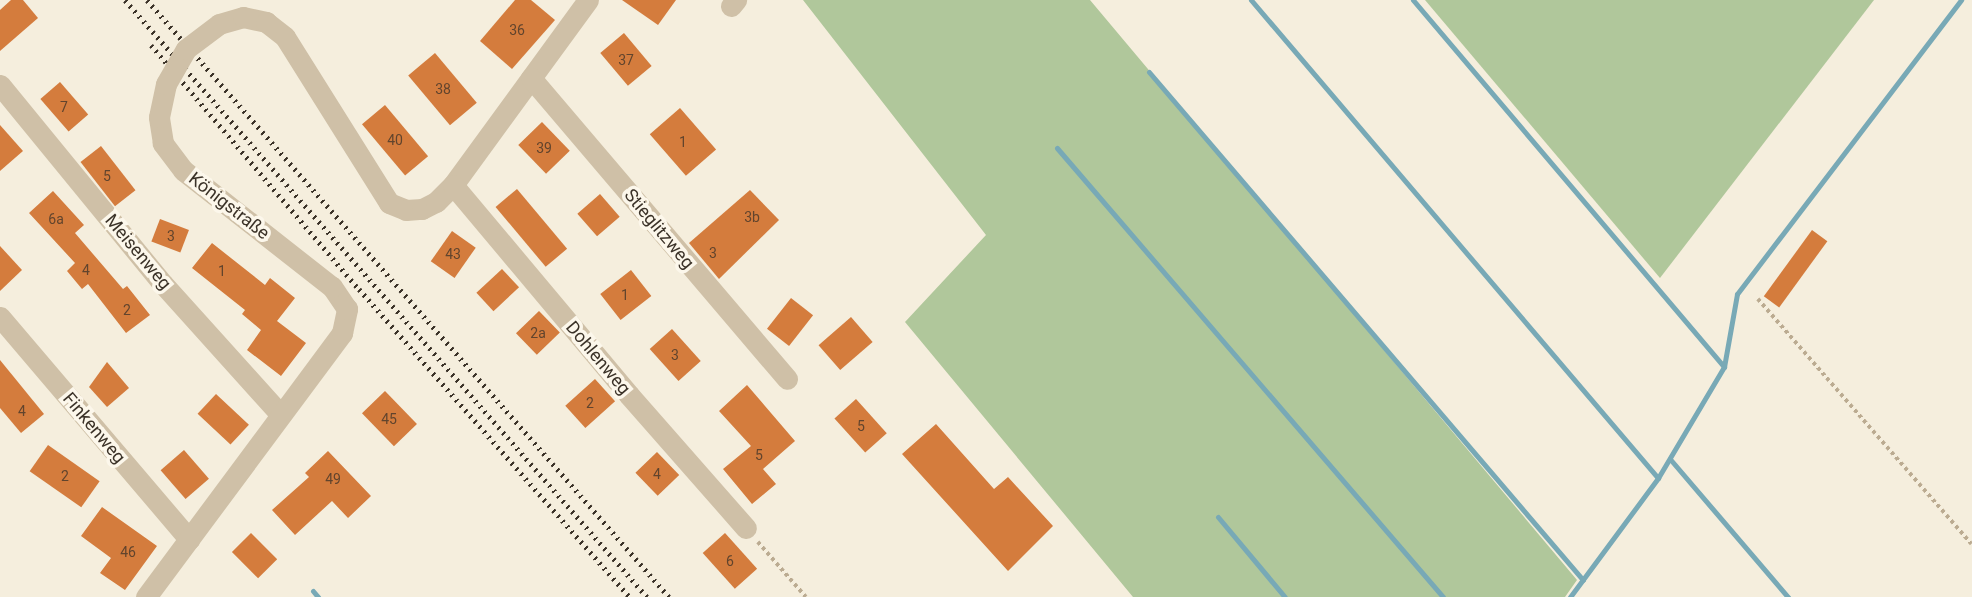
<!DOCTYPE html>
<html>
<head>
<meta charset="utf-8">
<style>
  body { margin:0 }
  #map { position:relative; width:1972px; height:597px; overflow:hidden; background:#f5eedd; font-family:Roboto,sans-serif }
  div>[style] { position:absolute }
  .green>* { inset:0; background:#b0c79b }
  .stream>* { height:5px; margin:-2.5px; padding:0 2.5px; transform-origin:2.5px; border-radius:2.5px; background:#78a9b6 }
  .building>* { inset:0; background:#d47c3d; transform-origin:0 0 }
  .path>* { height:3.5px; margin-top:-1.75px; transform-origin:0; background:repeating-linear-gradient(90deg,#bbab91 0 3.5px,transparent 0 7px) }
  .minor>* { height:21px; margin:-10.5px; padding:0 10.5px; transform-origin:10.5px; border-radius:10.5px; background:#cfc0a7 }
  .rail>* { height:5px; margin-top:-2.5px; transform-origin:0; background:repeating-linear-gradient(90deg,#3b3228 0 2px,transparent 0 7px) }
  .minor-bridge>* { height:21px; margin:-10.5px; padding:0 10.5px; transform-origin:10.5px; border-radius:10.5px; background:#cfc0a7 }
  span { translate:-50% -50%; white-space:nowrap; text-align:center; line-height:1.15; -webkit-text-stroke:7px #fcf7eb; paint-order:stroke }
  .number-label { font-size:14px; color:#61442d }
  .number-label span { -webkit-text-stroke-width:0 }
  .street-label { font-size:18px; color:#3b3228 }
</style>
</head>
<body>
<div id="map">
  <div class="green">
    <div style="clip-path:polygon(803px 0,1090px 0,1577px 580px,1565px 597px,1133px 597px,905px 322px,986px 235px)"></div>
    <div style="clip-path:polygon(1425px 0,1874px 0,1660px 278px)"></div>
  </div>
  <div class="stream">
    <div style="left:1251px;top:0;width:628px;rotate:49.59deg"></div>
    <div style="left:1413px;top:0;width:481px;rotate:49.7deg"></div>
    <div style="left:1149px;top:72px;width:668px;rotate:49.49deg"></div>
    <div style="left:1057px;top:148px;width:592px;rotate:49.31deg"></div>
    <div style="left:1670px;top:459px;width:182px;rotate:49.5deg"></div>
    <div style="left:1218px;top:517px;width:104px;rotate:50.1deg"></div>
    <div style="left:313px;top:591px;width:8px;rotate:50deg"></div>
    <div style="left:1570px;top:597px;width:148px;rotate:-53.5deg"></div>
    <div style="left:1658px;top:478px;width:129px;rotate:-59.3deg"></div>
    <div style="left:1724px;top:367px;width:74px;rotate:-79.9deg"></div>
    <div style="left:1737px;top:294px;width:370px;rotate:-52.7deg"></div>
  </div>
  <div class="building">
    <div style="clip-path:polygon(11px 0,23px 0,38px 18px,0 51px,0 10px)"></div>
    <div style="clip-path:polygon(515px 0,531px 0,555px 20px,512px 69px,480px 41px)"></div>
    <div style="clip-path:polygon(622px 0,676px 0,658px 25px)"></div>
    <div style="left:624px;top:33px;width:43px;height:31px;rotate:50deg"></div>
    <div style="left:435px;top:53px;width:65px;height:35px;rotate:50deg"></div>
    <div style="left:60px;top:82px;width:43px;height:26px;rotate:49deg"></div>
    <div style="left:385px;top:105px;width:67px;height:30px;rotate:50deg"></div>
    <div style="left:680px;top:108px;width:55px;height:40px;rotate:49deg"></div>
    <div style="left:542px;top:122px;width:40px;height:33px;rotate:46deg"></div>
    <div style="clip-path:polygon(0 125px,23px 151px,0 171px)"></div>
    <div style="left:101px;top:146px;width:56px;height:26px;rotate:52deg"></div>
    <div style="left:517px;top:189px;width:78px;height:28px;rotate:50deg"></div>
    <div style="clip-path:polygon(750px 190px,779px 220px,719px 279px,689px 243px)"></div>
    <div style="clip-path:polygon(53px 191px,84px 225px,75px 233px,123px 289px,127px 286px,150px 315px,126px 333px,88px 284px,82px 289px,67px 271px,75px 263px,29px 213px)"></div>
    <div style="left:600px;top:194px;width:30px;height:30px;rotate:49deg"></div>
    <div style="left:160px;top:219px;width:31px;height:24px;rotate:21deg"></div>
    <div style="left:1812px;top:230px;width:19px;height:82px;rotate:36deg"></div>
    <div style="left:452px;top:231px;width:29px;height:37px;rotate:35deg"></div>
    <div style="clip-path:polygon(212px 243px,265px 285px,270px 278px,295px 298px,277px 321px,306px 343px,281px 376px,247px 350px,261px 330px,242px 314px,245px 310px,192px 268px)"></div>
    <div style="clip-path:polygon(0 246px,22px 270px,0 291px)"></div>
    <div style="left:502px;top:269px;width:25px;height:35px;rotate:47deg"></div>
    <div style="left:631px;top:270px;width:33px;height:39px;rotate:52deg"></div>
    <div style="left:791px;top:298px;width:28px;height:39px;rotate:38deg"></div>
    <div style="left:539px;top:311px;width:30px;height:32px;rotate:46deg"></div>
    <div style="left:851px;top:317px;width:33px;height:43px;rotate:49deg"></div>
    <div style="left:672px;top:329px;width:43px;height:30px;rotate:48deg"></div>
    <div style="clip-path:polygon(0 360px,44px 414px,21px 433px,0 408px)"></div>
    <div style="clip-path:polygon(107px 362px,129px 388px,107px 407px,89px 387px)"></div>
    <div style="left:595px;top:379px;width:30px;height:40px;rotate:48deg"></div>
    <div style="clip-path:polygon(747px 385px,795px 441px,763px 469px,776px 484px,752px 504px,723px 469px,751px 446px,719px 411px)"></div>
    <div style="left:385px;top:391px;width:46px;height:32px;rotate:46deg"></div>
    <div style="left:216px;top:394px;width:45px;height:27px;rotate:43deg"></div>
    <div style="left:856px;top:399px;width:46px;height:29px;rotate:48deg"></div>
    <div style="clip-path:polygon(936px 424px,994px 489px,1008px 477px,1053px 526px,1008px 571px,902px 454px)"></div>
    <div style="left:48px;top:445px;width:63px;height:32px;rotate:35deg"></div>
    <div style="left:184px;top:450px;width:38px;height:31px;rotate:49deg"></div>
    <div style="clip-path:polygon(328px 451px,371px 496px,348px 518px,332px 501px,295px 535px,272px 510px,309px 477px,305px 473px)"></div>
    <div style="left:657px;top:452px;width:32px;height:30px;rotate:46deg"></div>
    <div style="clip-path:polygon(102px 507px,157px 546px,125px 590px,100px 573px,111px 558px,81px 536px)"></div>
    <div style="left:251px;top:533px;width:37px;height:27px;rotate:45deg"></div>
    <div style="left:725px;top:533px;width:48px;height:30px;rotate:48deg"></div>
  </div>
  <div class="path">
    <div style="left:1758px;top:299px;width:325px;rotate:48.9deg"></div>
    <div style="left:758px;top:542px;width:73px;rotate:48.9deg"></div>
  </div>
  <div class="minor">
    <div style="left:731px;top:6px;width:8px;rotate:-50deg"></div>
    <div style="left:219px;top:24px;width:25px;rotate:-16deg"></div>
    <div style="left:243px;top:17px;width:24px;rotate:12deg"></div>
    <div style="left:266px;top:22px;width:24px;rotate:38deg"></div>
    <div style="left:285px;top:37px;width:196px;rotate:57.9deg"></div>
    <div style="left:389px;top:203px;width:18px;rotate:22deg"></div>
    <div style="left:406px;top:210px;width:16px;rotate:-4deg"></div>
    <div style="left:422px;top:209px;width:16px;rotate:-27deg"></div>
    <div style="left:436px;top:202px;width:24px;rotate:-45deg"></div>
    <div style="left:453px;top:185px;width:229px;rotate:-53.9deg"></div>
    <div style="left:531px;top:78px;width:395px;rotate:49.6deg"></div>
    <div style="left:0;top:85px;width:257px;rotate:50.7deg"></div>
    <div style="left:163px;top:284px;width:176px;rotate:48deg"></div>
    <div style="left:453px;top:185px;width:274px;rotate:50deg"></div>
    <div style="left:629px;top:395px;width:177px;rotate:48.7deg"></div>
    <div style="left:0;top:317px;width:292px;rotate:49.6deg"></div>
    <div style="left:146px;top:597px;width:329px;rotate:-53.4deg"></div>
    <div style="left:342px;top:333px;width:25px;rotate:-78deg"></div>
    <div style="left:347px;top:309px;width:27px;rotate:-124deg"></div>
    <div style="left:332px;top:287px;width:189px;rotate:-141.9deg"></div>
    <div style="left:183px;top:170px;width:34px;rotate:-127deg"></div>
    <div style="left:163px;top:143px;width:26px;rotate:-99deg"></div>
    <div style="left:159px;top:117px;width:34px;rotate:-78deg"></div>
  </div>
  <div class="rail">
    <div style="left:125px;top:0;width:793px;rotate:48.83deg"></div>
    <div style="left:147px;top:0;width:793px;rotate:48.83deg"></div>
    <div style="left:151px;top:45px;width:321px;rotate:49.6deg"></div>
    <div style="left:359px;top:289px;width:410px;rotate:48.7deg"></div>
  </div>
  <div class="minor-bridge">
    <div style="left:166px;top:84px;width:40px;rotate:-60.3deg"></div>
    <div style="left:186px;top:49px;width:41px;rotate:-37.1deg"></div>
  </div>
  <div class="number-label">
    <span style="left:517px;top:30px">36</span>
    <span style="left:626px;top:60px">37</span>
    <span style="left:443px;top:89px">38</span>
    <span style="left:64px;top:107px">7</span>
    <span style="left:395px;top:140px">40</span>
    <span style="left:683px;top:142px">1</span>
    <span style="left:544px;top:148px">39</span>
    <span style="left:107px;top:176px">5</span>
    <span style="left:752px;top:217px">3b</span>
    <span style="left:56px;top:219px">6a</span>
    <span style="left:171px;top:236px">3</span>
    <span style="left:713px;top:253px">3</span>
    <span style="left:453px;top:254px">43</span>
    <span style="left:86px;top:270px">4</span>
    <span style="left:222px;top:271px">1</span>
    <span style="left:625px;top:295px">1</span>
    <span style="left:127px;top:310px">2</span>
    <span style="left:538px;top:333px">2a</span>
    <span style="left:675px;top:355px">3</span>
    <span style="left:590px;top:403px">2</span>
    <span style="left:22px;top:411px">4</span>
    <span style="left:389px;top:419px">45</span>
    <span style="left:861px;top:426px">5</span>
    <span style="left:759px;top:455px">5</span>
    <span style="left:657px;top:474px">4</span>
    <span style="left:65px;top:476px">2</span>
    <span style="left:333px;top:479px">49</span>
    <span style="left:128px;top:552px">46</span>
    <span style="left:730px;top:561px">6</span>
  </div>
  <div class="street-label">
    <span style="left:229px;top:206px;rotate:38deg">Königstraße</span>
    <span style="left:659px;top:229px;rotate:50deg">Stieglitzweg</span>
    <span style="left:138px;top:252px;rotate:50deg">Meisenweg</span>
    <span style="left:598px;top:358px;rotate:50deg">Dohlenweg</span>
    <span style="left:94px;top:428px;rotate:50deg">Finkenweg</span>
  </div>
</div>
</body>
</html>
